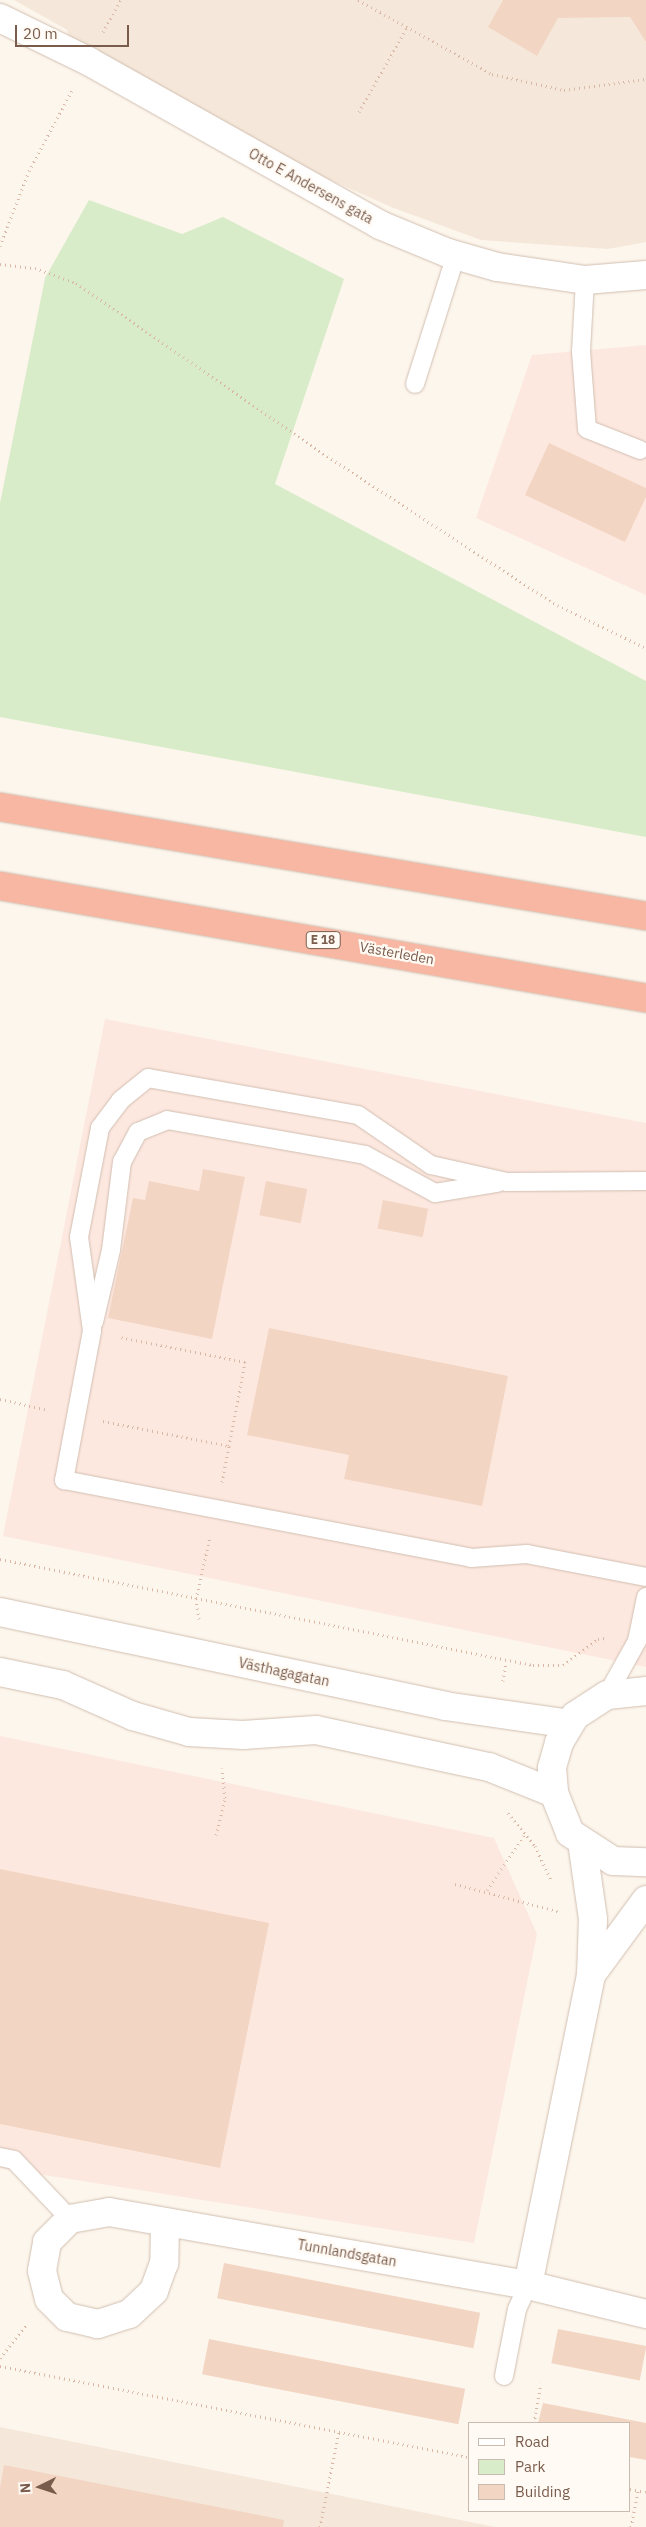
<!DOCTYPE html>
<html>
<head>
<meta charset="utf-8">
<style>
  body { margin:0 }
  #map { position:relative; width:646px; height:2527px; overflow:hidden; background:#fdf6ec; font-family:"IBM Plex Sans",sans-serif }
  div>[style] { position:absolute }
  .residential>* { inset:0; background:#f5e8da }
  .commercial>* { inset:0; background:#fde8e0 }
  .green>* { inset:0; background:#d8ecc9 }
  .building>* { inset:0; background:#f3d5c3; transform-origin:0 0 }
  .path>* { height:3px; margin-top:-1.5px; transform-origin:0; background:repeating-linear-gradient(90deg,#d9b8a5 0 1px,transparent 0 5px) }
  .roads { filter:drop-shadow(0 0 1px #d1beb0) drop-shadow(0 0 1px #d1beb0) }
  .lane>* { height:18px; margin:-9px; padding:0 9px; transform-origin:9px; border-radius:9px; background:#fff }
  .street>* { height:28px; margin:-14px; padding:0 14px; transform-origin:14px; border-radius:14px; background:#fff }
  .secondary>* { height:28px; margin:-14px; padding:0 14px; transform-origin:14px; border-radius:14px; background:#fff }
  .highway>* { height:28px; margin:-14px; padding:0 14px; transform-origin:14px; border-radius:14px; background:#f7b7a3 }
  span { translate:-50% -50%; white-space:nowrap; text-align:center; line-height:1.15; -webkit-text-stroke:4.5px #fffaf3; paint-order:stroke }
  .shield-label span { padding:1px 4px; background:#fffaf3; border:1px solid; border-radius:4px; -webkit-text-stroke-width:0 }
  .shield-label { font-size:12px; color:#7a5c4d; font-weight:700 }
  .street-label { font-size:14px; color:#7a5c4d }
  .legend { position:absolute; left:468px; top:2422px; width:162px; height:90px; box-sizing:border-box; background:#fffaf3; border:1px solid #cabbb1; margin:0; padding:6px 9px; list-style:none; font-size:15px; color:#7a5c4d }
  .legend li { display:flex; align-items:center; gap:10px; height:25px }
  .legend b { width:25px; border:1px solid #cabbb1 }
  .north { position:absolute; left:15px; top:2462px; width:50px; height:50px; -webkit-text-stroke:4px #fffaf3; paint-order:stroke; rotate:266deg; font-size:14px; font-weight:700; line-height:20px; text-align:center; color:#7a5c4d }
  .north::after { content:''; display:block; margin:auto; width:18px; height:22px; background:#7a5c4d; clip-path:polygon(50% 0,100% 100%,50% 72%,0 100%) }
  .scale { position:absolute; left:15px; top:25px; width:114px; height:22px; box-sizing:border-box; border:2px solid #7a5c4d; border-top:0; padding-left:6px; font-size:15px; line-height:18px; white-space:nowrap; color:#7a5c4d; -webkit-text-stroke:4px #fffaf3; paint-order:stroke }
</style>
</head>
<body>
<div id="map">
  <div class="residential">
    <div style="clip-path:polygon(14px 0,646px 0,646px 242px,608px 249px,481px 240px,391px 207px,77px 66px,67px 30px)"></div>
    <div style="clip-path:polygon(0 2427px,495px 2527px,0 2527px)"></div>
  </div>
  <div class="commercial">
    <div style="clip-path:polygon(646px 345px,646px 595px,476px 518px,532px 355px)"></div>
    <div style="clip-path:polygon(105px 1019px,646px 1123px,646px 1667px,3px 1536px)"></div>
    <div style="clip-path:polygon(0 1736px,494px 1838px,537px 1934px,474px 2243px,0 2168px)"></div>
  </div>
  <div class="green">
    <div style="clip-path:polygon(89px 200px,182px 234px,223px 217px,344px 279px,275px 484px,646px 681px,646px 837px,0 717px,0 503px,45px 278px)"></div>
  </div>
  <div class="building">
    <div style="clip-path:polygon(503px 0,646px 0,646px 42px,630px 17px,558px 18px,537px 56px,488px 27px)"></div>
    <div style="clip-path:polygon(549px 443px,646px 488px,646px 497px,625px 542px,525px 495px)"></div>
    <div style="clip-path:polygon(203px 1169px,245px 1177px,212px 1339px,108px 1318px,133px 1198px,145px 1200px,149px 1181px,199px 1191px)"></div>
    <div style="left:266px;top:1181px;width:42px;height:35px;rotate:11deg"></div>
    <div style="left:383px;top:1200px;width:46px;height:29px;rotate:11deg"></div>
    <div style="clip-path:polygon(269px 1328px,508px 1376px,482px 1506px,344px 1479px,349px 1455px,247px 1435px)"></div>
    <div style="clip-path:polygon(0 1869px,269px 1923px,220px 2168px,0 2124px)"></div>
    <div style="left:224px;top:2263px;width:261px;height:36px;rotate:11deg"></div>
    <div style="left:558px;top:2329px;width:90px;height:35px;rotate:11deg"></div>
    <div style="left:209px;top:2339px;width:261px;height:36px;rotate:11deg"></div>
    <div style="clip-path:polygon(543px 2403px,646px 2423px,646px 2460px,630px 2457px,630px 2423px,538px 2423px)"></div>
    <div style="clip-path:polygon(4px 2465px,284px 2520px,283px 2527px,0 2527px,0 2488px)"></div>
  </div>
  <div class="path">
    <div style="left:358px;top:0;width:153px;rotate:28.9deg"></div>
    <div style="left:492px;top:74px;width:74px;rotate:12.5deg"></div>
    <div style="left:564px;top:90px;width:83px;rotate:-7.6deg"></div>
    <div style="left:103px;top:32px;width:37px;rotate:-61deg"></div>
    <div style="left:359px;top:112px;width:98px;rotate:-60.5deg"></div>
    <div style="left:0;top:246px;width:80px;rotate:-68.9deg"></div>
    <div style="left:29px;top:171px;width:92px;rotate:-62deg"></div>
    <div style="left:0;top:264px;width:35px;rotate:7deg"></div>
    <div style="left:35px;top:268px;width:44px;rotate:20.1deg"></div>
    <div style="left:76px;top:283px;width:305px;rotate:34.6deg"></div>
    <div style="left:327px;top:456px;width:270px;rotate:33deg"></div>
    <div style="left:553px;top:603px;width:103px;rotate:25.8deg"></div>
    <div style="left:0;top:1399px;width:49px;rotate:12.9deg"></div>
    <div style="left:103px;top:1421px;width:128px;rotate:11.2deg"></div>
    <div style="left:229px;top:1446px;width:86px;rotate:-79.2deg"></div>
    <div style="left:245px;top:1362px;width:127px;rotate:-168.7deg"></div>
    <div style="left:222px;top:1482px;width:37px;rotate:-79deg"></div>
    <div style="left:0;top:1559px;width:543px;rotate:11.25deg"></div>
    <div style="left:533px;top:1665px;width:30px"></div>
    <div style="left:563px;top:1665px;width:44px;rotate:-36.6deg"></div>
    <div style="left:598px;top:1639px;width:7px;rotate:-8deg"></div>
    <div style="left:199px;top:1619px;width:20px;rotate:-99deg"></div>
    <div style="left:196px;top:1599px;width:64px;rotate:-77.3deg"></div>
    <div style="left:503px;top:1681px;width:20px;rotate:-81deg"></div>
    <div style="left:508px;top:1813px;width:43px;rotate:50.7deg"></div>
    <div style="left:535px;top:1846px;width:38px;rotate:65deg"></div>
    <div style="left:216px;top:1835px;width:38px;rotate:-76deg"></div>
    <div style="left:225px;top:1798px;width:30px;rotate:-96deg"></div>
    <div style="left:455px;top:1884px;width:106px;rotate:14.8deg"></div>
    <div style="left:487px;top:1890px;width:68px;rotate:-55.8deg"></div>
    <div style="left:0;top:2358px;width:42px;rotate:-51.8deg"></div>
    <div style="left:0;top:2366px;width:479px;rotate:11deg"></div>
    <div style="left:534px;top:2423px;width:40px;rotate:-80deg"></div>
    <div style="left:630px;top:2489px;width:16px;rotate:11deg"></div>
    <div style="left:320px;top:2527px;width:98px;rotate:-78.8deg"></div>
    <div style="left:631px;top:2527px;width:37px;rotate:-79deg"></div>
  </div>
  <div class="roads">
    <div class="lane">
      <div style="left:585px;top:280px;width:71px;rotate:93.2deg"></div>
      <div style="left:581px;top:351px;width:78px;rotate:85.6deg"></div>
      <div style="left:587px;top:429px;width:57px;rotate:21.6deg"></div>
      <div style="left:415px;top:384px;width:135px;rotate:-72.4deg"></div>
      <div style="left:646px;top:1181px;width:139px;rotate:179.6deg"></div>
      <div style="left:507px;top:1182px;width:78px;rotate:-167.4deg"></div>
      <div style="left:431px;top:1165px;width:88px;rotate:-145.6deg"></div>
      <div style="left:358px;top:1115px;width:213px;rotate:-170deg"></div>
      <div style="left:148px;top:1078px;width:35px;rotate:141deg"></div>
      <div style="left:121px;top:1100px;width:35px;rotate:127deg"></div>
      <div style="left:100px;top:1128px;width:111px;rotate:100.9deg"></div>
      <div style="left:79px;top:1237px;width:95px;rotate:82.1deg"></div>
      <div style="left:92px;top:1331px;width:152px;rotate:100.6deg"></div>
      <div style="left:64px;top:1480px;width:414px;rotate:10.8deg"></div>
      <div style="left:471px;top:1558px;width:56px;rotate:-4.1deg"></div>
      <div style="left:527px;top:1554px;width:121px;rotate:10.9deg"></div>
      <div style="left:94px;top:1322px;width:74px;rotate:-76.7deg"></div>
      <div style="left:111px;top:1250px;width:89px;rotate:-82.9deg"></div>
      <div style="left:122px;top:1162px;width:34px;rotate:-62deg"></div>
      <div style="left:138px;top:1132px;width:31px;rotate:-22deg"></div>
      <div style="left:167px;top:1120px;width:201px;rotate:10deg"></div>
      <div style="left:365px;top:1155px;width:80px;rotate:28.5deg"></div>
      <div style="left:435px;top:1193px;width:63px;rotate:-9.2deg"></div>
      <div style="left:607px;top:1695px;width:62px;rotate:-60.9deg"></div>
      <div style="left:637px;top:1641px;width:45px;rotate:-78.4deg"></div>
      <div style="left:0;top:2157px;width:14px;rotate:12deg"></div>
      <div style="left:14px;top:2160px;width:81px;rotate:46.5deg"></div>
      <div style="left:504px;top:2376px;width:68px;rotate:-79deg"></div>
      <div style="left:517px;top:2309px;width:26px;rotate:-65deg"></div>
    </div>
    <div class="street">
      <div style="left:0;top:18px;width:98px;rotate:26deg"></div>
      <div style="left:88px;top:61px;width:335px;rotate:29.3deg"></div>
      <div style="left:380px;top:225px;width:74px;rotate:22.4deg"></div>
      <div style="left:448px;top:253px;width:51px;rotate:15.9deg"></div>
      <div style="left:497px;top:267px;width:89px;rotate:8.4deg"></div>
      <div style="left:585px;top:280px;width:61px;rotate:-4.7deg"></div>
      <div style="left:591px;top:1975px;width:93px;rotate:-53.7deg"></div>
      <div style="left:165px;top:2224px;width:39px;rotate:91deg"></div>
      <div style="left:164px;top:2263px;width:30px;rotate:110deg"></div>
      <div style="left:154px;top:2291px;width:34px;rotate:137deg"></div>
      <div style="left:129px;top:2314px;width:33px;rotate:162deg"></div>
      <div style="left:98px;top:2324px;width:32px;rotate:-167deg"></div>
      <div style="left:67px;top:2317px;width:25px;rotate:-135deg"></div>
      <div style="left:49px;top:2299px;width:29px;rotate:-104deg"></div>
      <div style="left:42px;top:2271px;width:29px;rotate:-80deg"></div>
      <div style="left:47px;top:2242px;width:33px;rotate:-45deg"></div>
      <div style="left:70px;top:2219px;width:40px;rotate:-10deg"></div>
      <div style="left:109px;top:2212px;width:425px;rotate:9.9deg"></div>
      <div style="left:528px;top:2285px;width:122px;rotate:13.8deg"></div>
      <div style="left:528px;top:2285px;width:316px;rotate:-78.5deg"></div>
      <div style="left:591px;top:1975px;width:56px;rotate:-88deg"></div>
      <div style="left:593px;top:1919px;width:78px;rotate:-98.1deg"></div>
    </div>
    <div class="secondary">
      <div style="left:0;top:1612px;width:455px;rotate:11.9deg"></div>
      <div style="left:445px;top:1706px;width:126px;rotate:8.2deg"></div>
      <div style="left:0;top:1672px;width:64px;rotate:11.7deg"></div>
      <div style="left:63px;top:1685px;width:77px;rotate:23.9deg"></div>
      <div style="left:133px;top:1716px;width:58px;rotate:15.9deg"></div>
      <div style="left:189px;top:1732px;width:54px;rotate:3.2deg"></div>
      <div style="left:243px;top:1735px;width:73px;rotate:-3.9deg"></div>
      <div style="left:316px;top:1730px;width:177px;rotate:12.1deg"></div>
      <div style="left:489px;top:1767px;width:70px;rotate:21.8deg"></div>
      <div style="left:646px;top:1691px;width:39px;rotate:174deg"></div>
      <div style="left:607px;top:1695px;width:38px;rotate:147deg"></div>
      <div style="left:575px;top:1716px;width:31px;rotate:121deg"></div>
      <div style="left:559px;top:1743px;width:26px;rotate:106deg"></div>
      <div style="left:552px;top:1768px;width:25px;rotate:85deg"></div>
      <div style="left:554px;top:1793px;width:43px;rotate:68.2deg"></div>
      <div style="left:570px;top:1833px;width:51px;rotate:33.1deg"></div>
      <div style="left:613px;top:1861px;width:33px;rotate:2deg"></div>
    </div>
    <div class="highway">
      <div style="left:0;top:807px;width:655px;rotate:9.58deg"></div>
      <div style="left:0;top:886px;width:656px;rotate:9.84deg"></div>
    </div>
  </div>
  <div class="shield-label">
    <span style="left:323px;top:940px">E 18</span>
  </div>
  <div class="street-label">
    <span style="left:311px;top:186px;rotate:29deg">Otto E Andersens gata</span>
    <span style="left:397px;top:953px;rotate:10deg">Västerleden</span>
    <span style="left:284px;top:1672px;rotate:12deg">Västhagagatan</span>
    <span style="left:347px;top:2253px;rotate:10deg">Tunnlandsgatan</span>
  </div>
  <ul class="legend">
  <li><b style="height:6px;background:#fff"></b>Road</li>
  <li><b style="height:14px;background:#d8ecc9"></b>Park</li>
  <li><b style="height:14px;background:#f3d5c3"></b>Building</li>
  </ul>
  <div class="north">N</div>
  <div class="scale">20 m</div>
</div>
</body>
</html>
